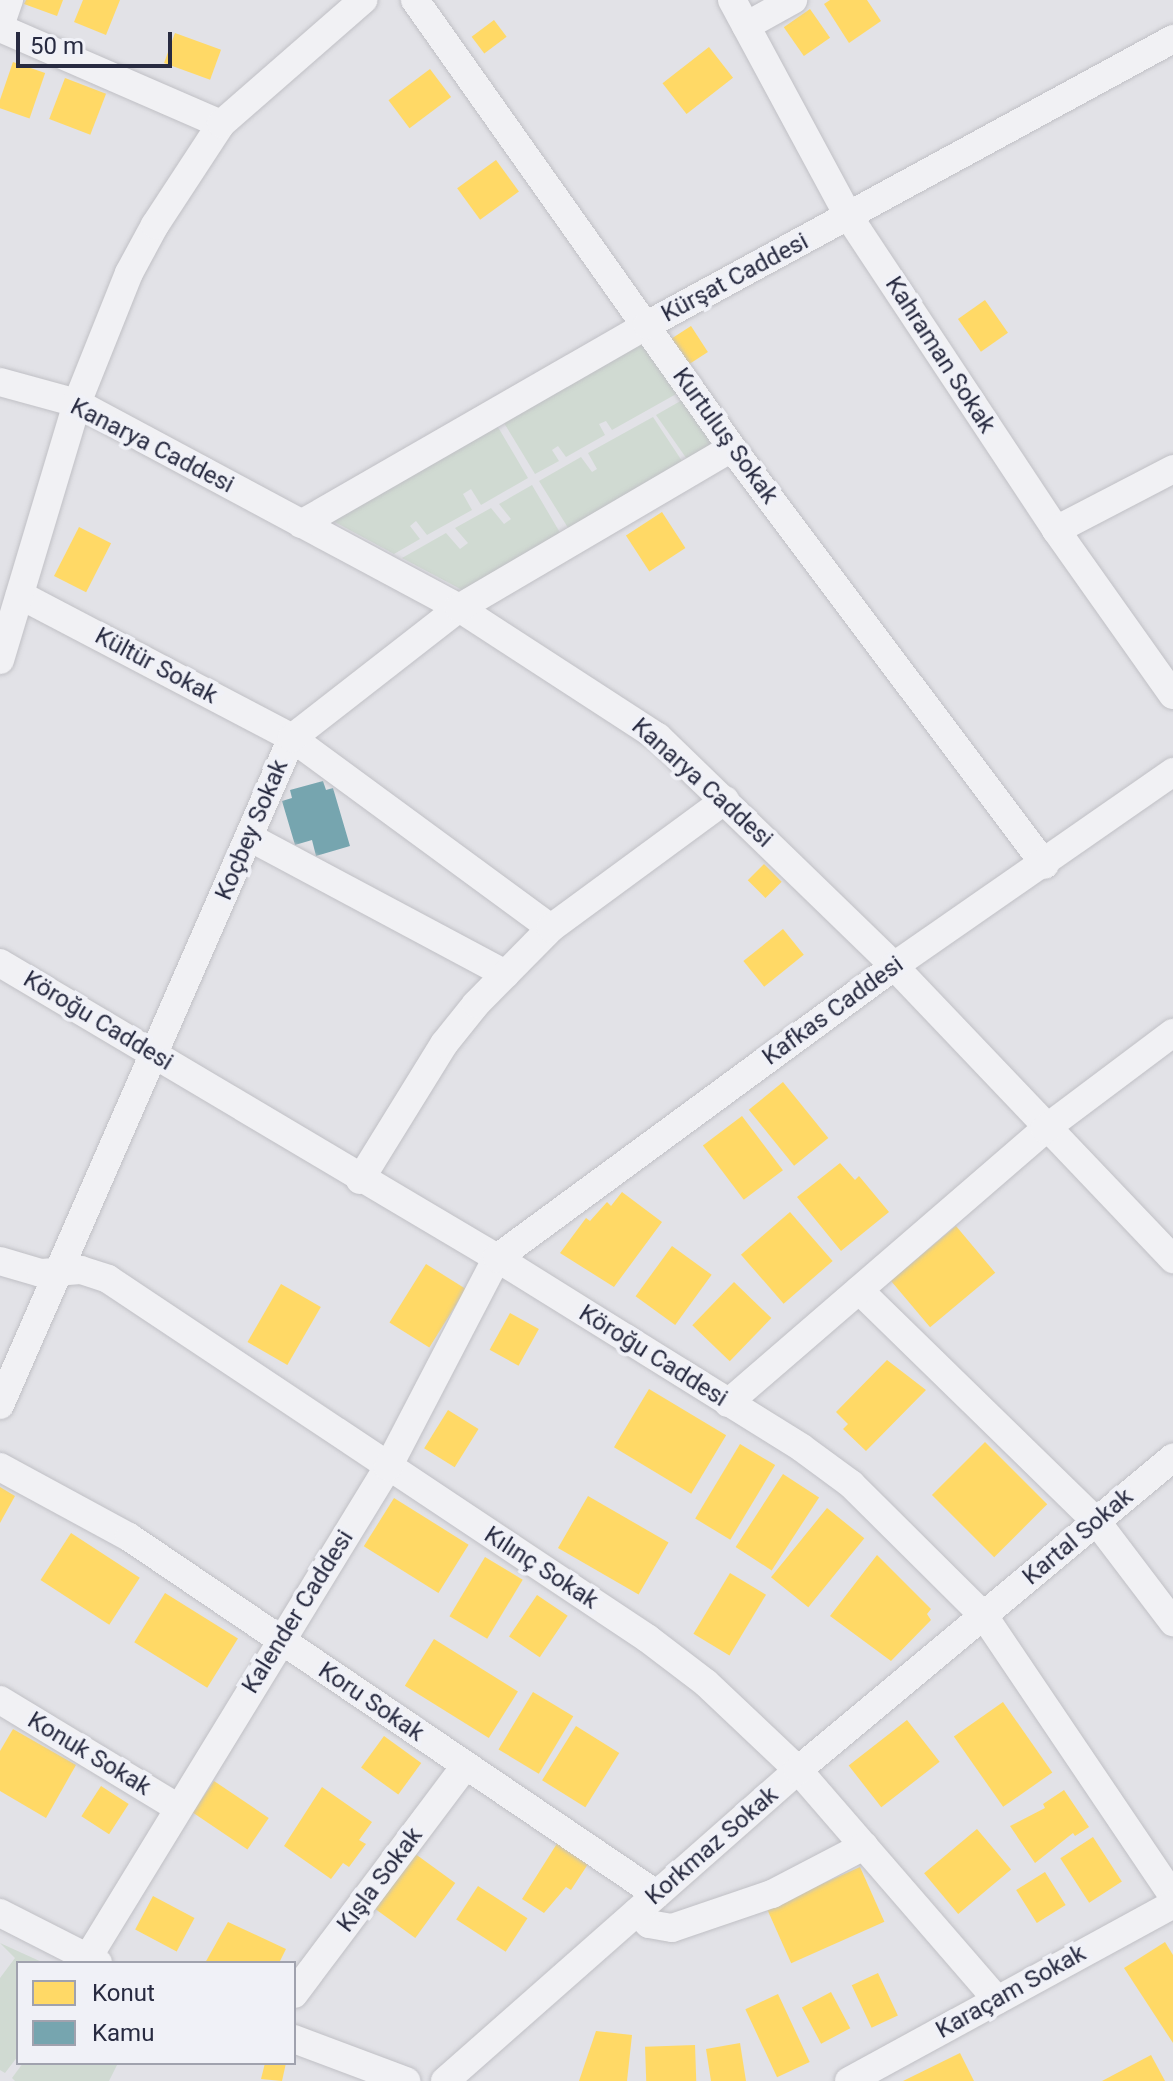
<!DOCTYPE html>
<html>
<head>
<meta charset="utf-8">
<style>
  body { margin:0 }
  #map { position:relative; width:1173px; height:2081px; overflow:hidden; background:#e2e2e7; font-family:Roboto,sans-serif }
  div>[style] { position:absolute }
  .green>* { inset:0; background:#d0dad2 }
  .homes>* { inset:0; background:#ffd966; transform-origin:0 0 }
  .public>* { inset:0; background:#76a5af }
  .roads { filter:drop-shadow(0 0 2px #c0c0c5) drop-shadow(0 0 2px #c0c0c5) }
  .minor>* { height:28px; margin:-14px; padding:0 14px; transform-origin:14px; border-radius:14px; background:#f1f1f4 }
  span { translate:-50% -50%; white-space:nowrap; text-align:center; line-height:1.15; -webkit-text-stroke:8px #f0f1f7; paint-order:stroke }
  .street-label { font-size:24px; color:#282b41 }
  .legend { position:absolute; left:16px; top:1961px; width:280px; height:104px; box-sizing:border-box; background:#f0f1f7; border:2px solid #a0a2ae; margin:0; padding:10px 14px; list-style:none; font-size:24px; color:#282b41 }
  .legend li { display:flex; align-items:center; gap:16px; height:40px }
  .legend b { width:40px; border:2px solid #a0a2ae }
  .scale { position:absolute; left:16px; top:32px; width:156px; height:36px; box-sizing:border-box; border:4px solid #282b41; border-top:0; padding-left:10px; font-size:24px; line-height:28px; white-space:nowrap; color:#282b41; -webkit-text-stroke:6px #f0f1f7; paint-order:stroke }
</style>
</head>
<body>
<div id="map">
  <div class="green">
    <div style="clip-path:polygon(641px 343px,678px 393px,612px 430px,606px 421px,599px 424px,605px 435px,566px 457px,558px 446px,552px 450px,559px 461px,535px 474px,501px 418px)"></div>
    <div style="clip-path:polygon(684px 399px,714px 440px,713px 447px,689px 462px,656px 415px)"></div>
    <div style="clip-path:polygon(653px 417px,684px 464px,570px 531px,539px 481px,581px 457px,592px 472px,597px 469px,588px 453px)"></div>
    <div style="clip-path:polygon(495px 422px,528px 478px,481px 505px,471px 489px,463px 494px,472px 510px,427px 535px,416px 521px,410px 526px,420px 539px,394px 554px,333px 521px)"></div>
    <div style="clip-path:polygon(532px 485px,562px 536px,466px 592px,402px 558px,446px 533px,460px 549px,468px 543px,455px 528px,491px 508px,504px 524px,511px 519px,499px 504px)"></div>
    <div style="clip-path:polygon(0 1943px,44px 1963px,18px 1963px,18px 2056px,5px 2073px,0 2070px,0 1978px,15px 1958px)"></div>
    <div style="clip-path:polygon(23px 2063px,118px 2063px,109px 2081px,15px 2081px,12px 2078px)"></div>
  </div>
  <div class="homes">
    <div style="clip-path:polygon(26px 0,63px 0,57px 16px,24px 4px)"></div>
    <div style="clip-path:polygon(83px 0,120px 0,106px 35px,74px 22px)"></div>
    <div style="clip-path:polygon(830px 0,867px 0,881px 21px,849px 43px,824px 4px)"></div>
    <div style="left:810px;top:9px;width:35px;height:32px;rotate:55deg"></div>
    <div style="left:494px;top:20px;width:21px;height:28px;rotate:53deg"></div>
    <div style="left:175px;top:33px;width:49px;height:32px;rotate:20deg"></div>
    <div style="left:709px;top:47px;width:39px;height:59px;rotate:52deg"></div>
    <div style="left:13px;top:62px;width:34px;height:48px;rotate:19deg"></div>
    <div style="left:430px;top:69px;width:35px;height:52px;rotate:53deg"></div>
    <div style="left:65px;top:78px;width:44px;height:44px;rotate:21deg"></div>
    <div style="left:496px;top:160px;width:39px;height:48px;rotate:54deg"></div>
    <div style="left:985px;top:300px;width:40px;height:33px;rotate:55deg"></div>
    <div style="left:691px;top:326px;width:31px;height:23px;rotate:57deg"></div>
    <div style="left:662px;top:512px;width:43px;height:43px;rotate:57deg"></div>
    <div style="left:79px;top:527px;width:36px;height:55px;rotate:27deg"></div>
    <div style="left:764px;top:864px;width:25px;height:23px;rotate:45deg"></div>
    <div style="left:783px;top:929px;width:33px;height:51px;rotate:51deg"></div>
    <div style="left:783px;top:1082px;width:72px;height:44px;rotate:51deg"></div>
    <div style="left:742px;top:1116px;width:68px;height:49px;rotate:53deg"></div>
    <div style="clip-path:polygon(840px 1163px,855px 1180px,859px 1176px,889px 1212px,841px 1251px,797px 1197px)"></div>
    <div style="clip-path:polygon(622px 1192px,662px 1222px,614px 1287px,560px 1253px,586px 1218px,590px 1221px,607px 1202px,611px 1206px)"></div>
    <div style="left:790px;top:1212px;width:65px;height:65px;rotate:49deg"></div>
    <div style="left:956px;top:1226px;width:61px;height:85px;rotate:50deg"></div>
    <div style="left:672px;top:1246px;width:49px;height:62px;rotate:36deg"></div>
    <div style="left:426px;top:1264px;width:47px;height:69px;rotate:32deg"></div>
    <div style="left:734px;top:1282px;width:52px;height:60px;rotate:44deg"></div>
    <div style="left:281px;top:1284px;width:46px;height:67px;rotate:30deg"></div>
    <div style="left:510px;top:1313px;width:33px;height:42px;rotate:29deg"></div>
    <div style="clip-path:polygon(887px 1360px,926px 1390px,866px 1451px,843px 1429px,848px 1424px,836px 1412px)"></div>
    <div style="left:649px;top:1389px;width:90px;height:68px;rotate:31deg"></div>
    <div style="left:448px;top:1410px;width:36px;height:45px;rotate:32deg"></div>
    <div style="left:985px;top:1442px;width:88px;height:75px;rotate:45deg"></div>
    <div style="left:740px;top:1444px;width:41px;height:87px;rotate:31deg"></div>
    <div style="left:783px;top:1474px;width:43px;height:87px;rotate:33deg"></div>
    <div style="clip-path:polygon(0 1487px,15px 1496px,0 1523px)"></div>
    <div style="left:588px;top:1496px;width:93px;height:60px;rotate:30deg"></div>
    <div style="left:394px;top:1498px;width:88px;height:57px;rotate:32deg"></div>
    <div style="left:827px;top:1508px;width:48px;height:89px;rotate:39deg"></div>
    <div style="left:71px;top:1533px;width:82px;height:56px;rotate:33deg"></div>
    <div style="clip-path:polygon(877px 1555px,931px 1609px,927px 1614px,931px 1620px,891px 1661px,830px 1616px)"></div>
    <div style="left:485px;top:1557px;width:44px;height:69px;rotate:31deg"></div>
    <div style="left:730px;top:1573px;width:42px;height:71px;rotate:31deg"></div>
    <div style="left:165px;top:1593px;width:86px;height:58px;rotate:32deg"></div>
    <div style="left:537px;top:1595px;width:37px;height:50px;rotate:34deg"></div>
    <div style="left:434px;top:1639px;width:99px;height:55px;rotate:32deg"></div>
    <div style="left:533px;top:1692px;width:47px;height:67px;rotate:31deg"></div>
    <div style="left:1003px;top:1702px;width:86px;height:60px;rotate:55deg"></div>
    <div style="left:907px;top:1720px;width:53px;height:74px;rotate:52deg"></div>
    <div style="left:576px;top:1726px;width:51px;height:64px;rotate:32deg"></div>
    <div style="clip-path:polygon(13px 1729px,76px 1765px,46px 1818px,0 1791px,0 1751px)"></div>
    <div style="left:384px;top:1736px;width:46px;height:39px;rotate:36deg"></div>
    <div style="left:214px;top:1781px;width:66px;height:38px;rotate:34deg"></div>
    <div style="left:101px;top:1786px;width:33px;height:36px;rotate:33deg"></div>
    <div style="clip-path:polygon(322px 1787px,372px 1822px,359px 1840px,366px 1844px,349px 1867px,343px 1863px,331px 1879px,284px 1846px)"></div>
    <div style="clip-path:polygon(1064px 1790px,1089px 1827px,1075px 1836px,1073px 1833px,1035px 1863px,1010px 1826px,1045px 1808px,1043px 1804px)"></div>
    <div style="left:977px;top:1829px;width:53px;height:69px;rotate:50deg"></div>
    <div style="left:1093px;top:1837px;width:53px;height:39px;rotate:57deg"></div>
    <div style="clip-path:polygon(558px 1842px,590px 1861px,571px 1890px,566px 1887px,544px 1913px,522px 1899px)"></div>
    <div style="left:414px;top:1853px;width:51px;height:68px;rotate:36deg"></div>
    <div style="left:860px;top:1867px;width:60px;height:102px;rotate:66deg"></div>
    <div style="left:1045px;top:1872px;width:39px;height:34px;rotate:58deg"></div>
    <div style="left:478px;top:1886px;width:59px;height:40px;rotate:33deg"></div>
    <div style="left:153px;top:1896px;width:47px;height:38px;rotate:28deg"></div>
    <div style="clip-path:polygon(228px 1922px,286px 1949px,279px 1963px,205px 1963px)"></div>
    <div style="clip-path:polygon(1165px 1942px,1173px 1955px,1173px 2043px,1124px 1968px)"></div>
    <div style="left:878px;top:1973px;width:47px;height:29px;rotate:65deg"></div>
    <div style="left:831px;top:1992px;width:41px;height:33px;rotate:62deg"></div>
    <div style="left:778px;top:1994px;width:75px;height:36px;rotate:65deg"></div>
    <div style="clip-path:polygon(596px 2031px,632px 2035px,627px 2081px,579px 2081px)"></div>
    <div style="clip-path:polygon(740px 2043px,746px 2081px,711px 2081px,706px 2049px)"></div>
    <div style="left:695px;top:2045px;width:36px;height:50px;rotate:88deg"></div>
    <div style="clip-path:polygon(960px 2053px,974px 2081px,903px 2081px)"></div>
    <div style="clip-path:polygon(1151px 2055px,1165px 2081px,1102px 2081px)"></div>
    <div style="clip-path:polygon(265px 2063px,286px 2063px,282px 2081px,261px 2079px)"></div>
  </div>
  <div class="public">
    <div style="clip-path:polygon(323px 781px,326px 790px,333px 788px,350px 846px,316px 856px,312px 840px,295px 845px,282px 801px,292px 798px,290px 790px)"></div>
  </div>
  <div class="roads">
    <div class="minor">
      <div style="left:415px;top:0;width:549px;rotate:54.72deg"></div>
      <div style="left:732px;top:448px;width:521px;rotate:53.11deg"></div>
      <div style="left:732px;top:0;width:247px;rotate:61.7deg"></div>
      <div style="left:849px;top:217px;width:375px;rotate:56.5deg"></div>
      <div style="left:1056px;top:530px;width:202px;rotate:54.7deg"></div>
      <div style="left:0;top:26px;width:28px;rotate:-71deg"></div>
      <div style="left:746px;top:26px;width:54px;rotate:-29deg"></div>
      <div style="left:0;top:28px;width:241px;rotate:23.5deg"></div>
      <div style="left:0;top:382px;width:80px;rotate:15.3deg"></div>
      <div style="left:77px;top:403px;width:434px;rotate:28.2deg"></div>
      <div style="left:459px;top:608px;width:237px;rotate:33deg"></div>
      <div style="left:658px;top:737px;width:329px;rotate:44.1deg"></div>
      <div style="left:894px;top:966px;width:405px;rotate:46.4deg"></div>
      <div style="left:301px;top:524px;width:399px;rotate:-29.9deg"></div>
      <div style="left:647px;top:325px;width:599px;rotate:-28.53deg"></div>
      <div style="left:1056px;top:530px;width:132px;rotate:-27.5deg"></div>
      <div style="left:20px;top:595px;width:307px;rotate:27.7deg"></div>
      <div style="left:292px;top:738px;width:321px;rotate:36.3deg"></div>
      <div style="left:0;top:660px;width:268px;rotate:-73.3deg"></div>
      <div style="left:77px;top:403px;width:140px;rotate:-68.2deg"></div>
      <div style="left:129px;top:273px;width:55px;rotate:-61.6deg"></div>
      <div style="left:155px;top:225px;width:121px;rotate:-56.8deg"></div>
      <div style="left:221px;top:124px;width:189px;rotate:-41.1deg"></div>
      <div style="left:249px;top:837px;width:291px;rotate:28.1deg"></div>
      <div style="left:0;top:963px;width:578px;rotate:30.69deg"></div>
      <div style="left:497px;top:1258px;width:359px;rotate:31.9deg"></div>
      <div style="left:802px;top:1448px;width:61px;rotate:36.3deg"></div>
      <div style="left:851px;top:1484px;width:187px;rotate:44.8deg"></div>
      <div style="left:984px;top:1616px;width:338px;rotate:56deg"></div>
      <div style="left:360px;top:1180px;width:160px;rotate:-58.3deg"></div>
      <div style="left:444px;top:1044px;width:51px;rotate:-51.3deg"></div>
      <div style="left:476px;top:1004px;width:107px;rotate:-45.4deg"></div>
      <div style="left:551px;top:928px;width:216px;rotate:-36.3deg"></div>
      <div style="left:0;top:1261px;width:43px;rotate:16.3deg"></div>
      <div style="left:41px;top:1273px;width:40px;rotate:-4.3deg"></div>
      <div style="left:81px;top:1270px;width:28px;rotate:18deg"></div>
      <div style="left:108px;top:1279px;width:648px;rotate:33.67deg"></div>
      <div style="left:647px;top:1638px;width:74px;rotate:37.3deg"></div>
      <div style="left:706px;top:1683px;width:127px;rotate:43.4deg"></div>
      <div style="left:798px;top:1770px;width:304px;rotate:49.1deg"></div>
      <div style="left:859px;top:1290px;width:332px;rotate:44.3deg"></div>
      <div style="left:1097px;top:1522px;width:126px;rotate:52.8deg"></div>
      <div style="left:728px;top:1403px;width:419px;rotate:-40.8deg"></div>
      <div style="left:1045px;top:1129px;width:160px;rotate:-36.9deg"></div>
      <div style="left:0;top:1405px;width:728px;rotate:-66.36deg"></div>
      <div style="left:292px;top:738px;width:212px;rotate:-37.9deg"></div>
      <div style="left:459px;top:608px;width:316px;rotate:-30.4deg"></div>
      <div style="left:0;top:1467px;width:147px;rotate:28.5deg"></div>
      <div style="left:129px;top:1537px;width:637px;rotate:34.11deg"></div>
      <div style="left:0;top:1700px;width:208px;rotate:31.2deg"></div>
      <div style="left:637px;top:1912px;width:17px;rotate:45deg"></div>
      <div style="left:649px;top:1924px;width:23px;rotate:10deg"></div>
      <div style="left:672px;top:1928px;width:106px;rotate:-18.8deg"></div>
      <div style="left:772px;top:1894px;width:104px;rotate:-27.6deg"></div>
      <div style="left:0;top:1913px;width:110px;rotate:27deg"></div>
      <div style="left:87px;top:1959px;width:577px;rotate:-58.54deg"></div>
      <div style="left:388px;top:1467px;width:236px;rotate:-62.5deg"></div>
      <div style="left:497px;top:1258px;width:493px;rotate:-36.3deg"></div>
      <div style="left:894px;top:966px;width:340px;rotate:-34.8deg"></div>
      <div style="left:294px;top:1994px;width:285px;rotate:-53.1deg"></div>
      <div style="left:294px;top:2039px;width:120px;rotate:20.6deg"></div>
      <div style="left:445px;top:2081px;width:470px;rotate:-41.4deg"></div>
      <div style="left:798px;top:1770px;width:488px;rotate:-39.8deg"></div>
      <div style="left:849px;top:2081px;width:369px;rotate:-28.6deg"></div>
    </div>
  </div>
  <div class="street-label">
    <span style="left:735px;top:278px;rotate:-28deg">Kürşat Caddesi</span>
    <span style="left:940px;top:355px;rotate:57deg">Kahraman Sokak</span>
    <span style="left:725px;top:436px;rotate:54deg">Kurtuluş Sokak</span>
    <span style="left:152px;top:446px;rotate:27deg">Kanarya Caddesi</span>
    <span style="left:156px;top:666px;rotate:28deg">Kültür Sokak</span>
    <span style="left:702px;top:783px;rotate:42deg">Kanarya Caddesi</span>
    <span style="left:252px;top:830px;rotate:-67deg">Koçbey Sokak</span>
    <span style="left:833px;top:1011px;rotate:-36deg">Kafkas Caddesi</span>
    <span style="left:98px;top:1021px;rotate:31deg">Köroğu Caddesi</span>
    <span style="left:653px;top:1356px;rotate:32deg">Köroğu Caddesi</span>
    <span style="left:1078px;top:1537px;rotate:-40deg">Kartal Sokak</span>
    <span style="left:541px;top:1568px;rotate:33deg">Kılınç Sokak</span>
    <span style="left:298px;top:1612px;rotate:-58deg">Kalender Caddesi</span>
    <span style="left:371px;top:1702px;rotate:34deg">Koru Sokak</span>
    <span style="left:89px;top:1754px;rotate:31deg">Konuk Sokak</span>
    <span style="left:712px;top:1846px;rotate:-41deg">Korkmaz Sokak</span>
    <span style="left:380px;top:1880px;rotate:-53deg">Kışla Sokak</span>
    <span style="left:1011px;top:1992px;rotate:-29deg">Karaçam Sokak</span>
  </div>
  <ul class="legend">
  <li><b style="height:22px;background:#ffd966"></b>Konut</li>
  <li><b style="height:22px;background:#76a5af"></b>Kamu</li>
  </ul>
  <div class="scale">50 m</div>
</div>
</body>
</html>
